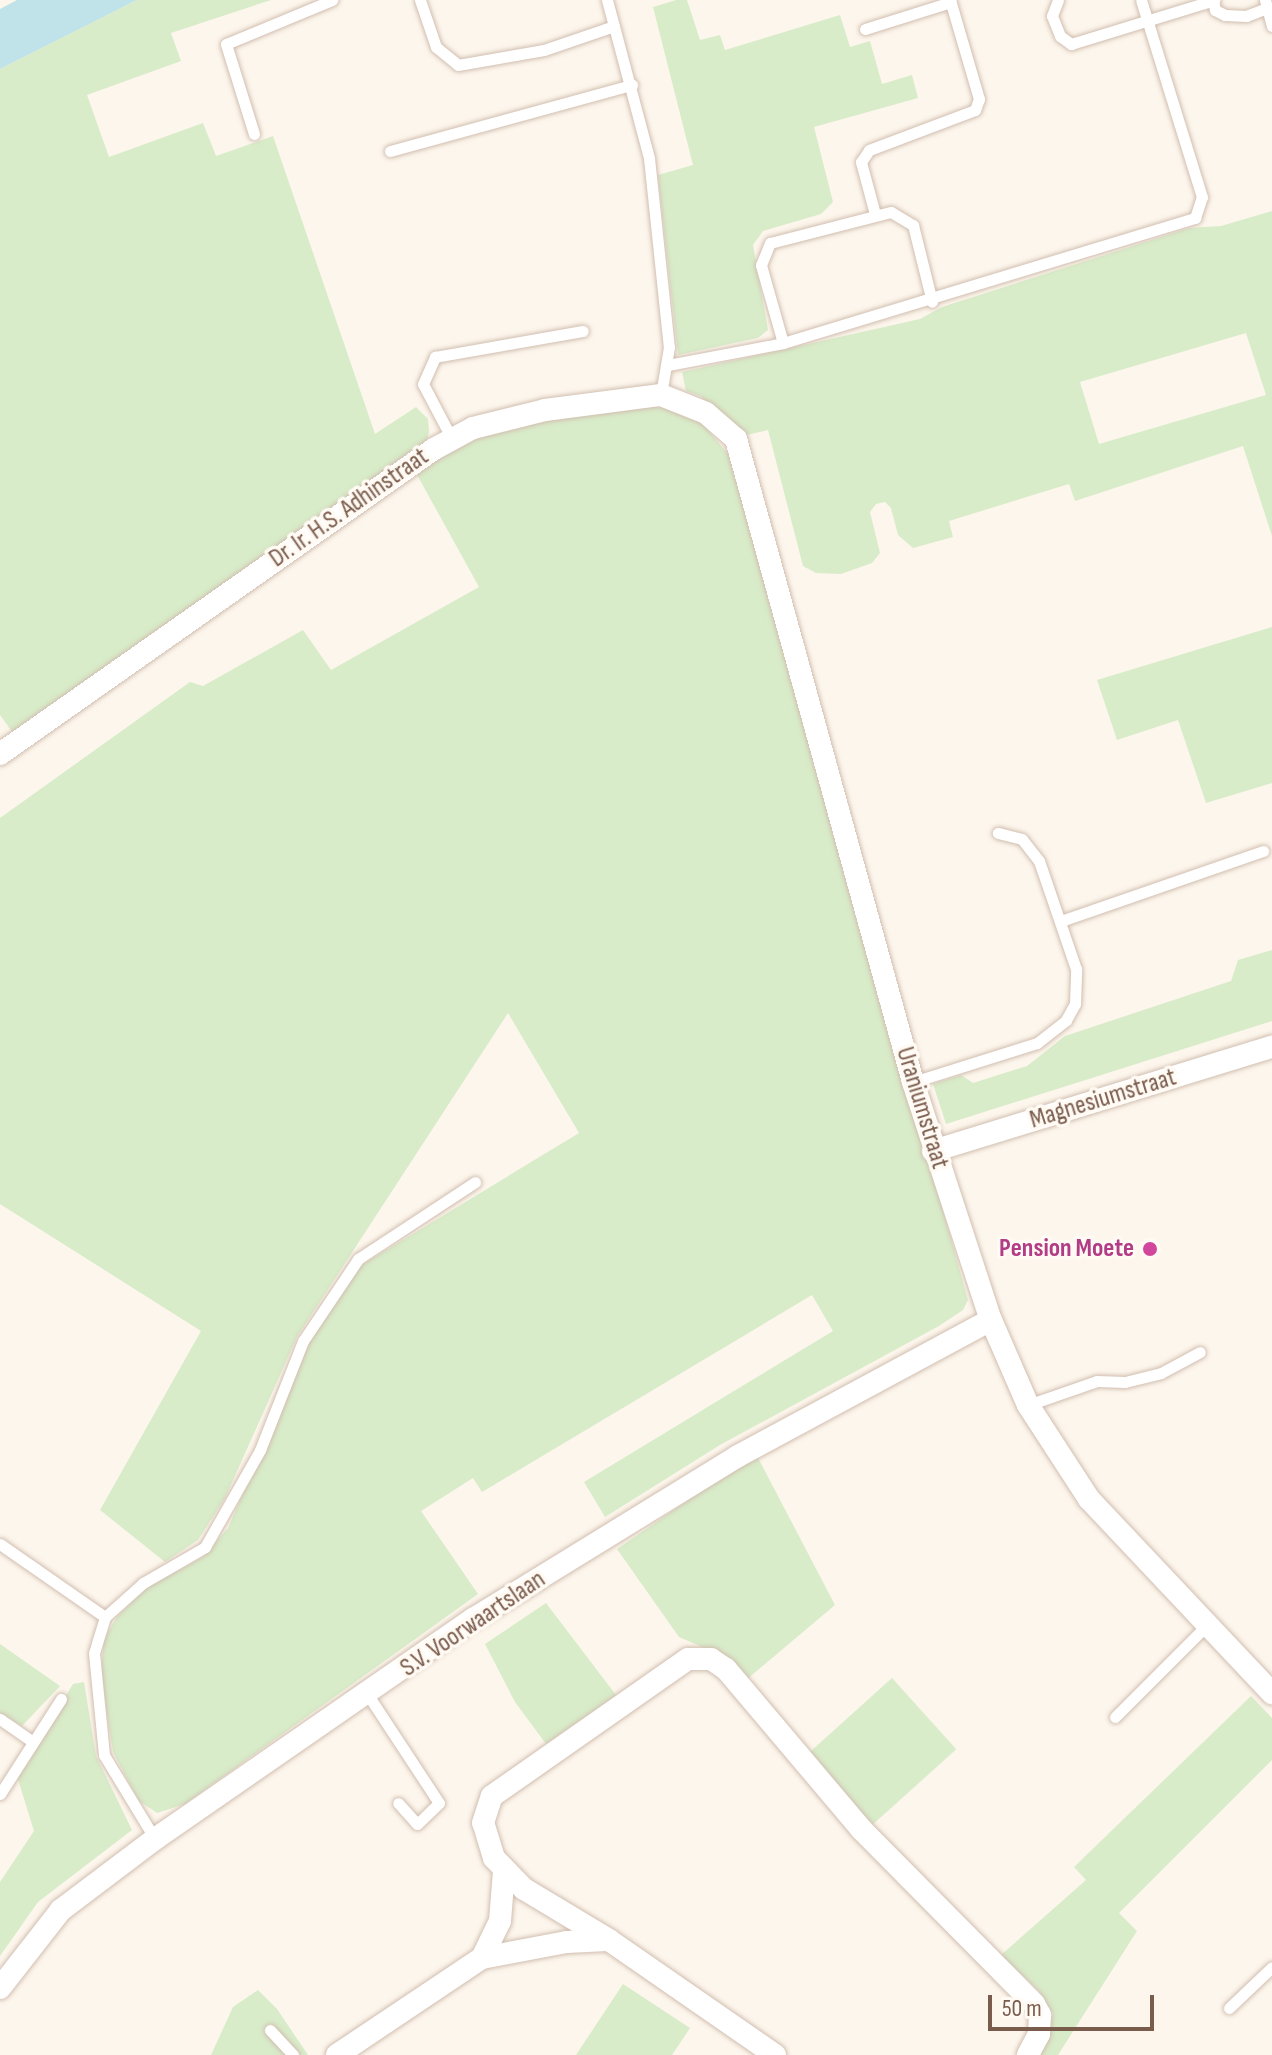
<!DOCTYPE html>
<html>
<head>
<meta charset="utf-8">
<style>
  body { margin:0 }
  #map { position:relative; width:1272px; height:2055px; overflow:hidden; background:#fdf6ec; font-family:"Sofia Sans Condensed",sans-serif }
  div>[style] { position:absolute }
  .green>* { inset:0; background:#d8ecc9; transform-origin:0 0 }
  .water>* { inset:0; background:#bfe3e8 }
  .roads { filter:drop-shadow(0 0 2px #d1beb0) drop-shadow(0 0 2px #d1beb0) }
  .lane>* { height:11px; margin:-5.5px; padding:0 5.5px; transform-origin:5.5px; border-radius:5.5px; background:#fff }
  .street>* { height:22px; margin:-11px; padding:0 11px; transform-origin:11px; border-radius:11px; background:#fff }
  .dots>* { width:22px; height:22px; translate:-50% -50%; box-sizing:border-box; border:4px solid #fffaf3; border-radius:50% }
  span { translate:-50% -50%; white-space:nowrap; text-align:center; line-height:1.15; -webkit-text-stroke:7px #fffaf3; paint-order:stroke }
  .street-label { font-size:26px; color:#7a5c4d }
  .hotel-label { font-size:26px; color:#b23c85; font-weight:700 }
  .right { translate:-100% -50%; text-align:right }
  .scale { position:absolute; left:988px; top:1995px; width:166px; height:36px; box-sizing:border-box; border:4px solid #7a5c4d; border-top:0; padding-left:10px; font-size:24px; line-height:28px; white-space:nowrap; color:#7a5c4d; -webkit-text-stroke:6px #fffaf3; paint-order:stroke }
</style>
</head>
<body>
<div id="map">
  <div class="green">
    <div style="clip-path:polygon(137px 0,271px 0,171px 33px,181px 61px,87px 95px,109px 157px,203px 123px,216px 156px,273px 136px,375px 434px,416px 407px,428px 419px,429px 432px,426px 444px,13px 733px,0 715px,0 69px)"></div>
    <div style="clip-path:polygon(676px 0,687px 0,700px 40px,720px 35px,725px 50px,840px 15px,850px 47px,870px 41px,882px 84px,912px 75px,918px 98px,814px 127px,833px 202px,821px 214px,763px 231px,753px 245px,768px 330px,758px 338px,678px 355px,658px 175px,693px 165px,653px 7px)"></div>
    <div style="clip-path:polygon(evenodd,1272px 211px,1272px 536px,1243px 446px,1075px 501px,1069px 484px,949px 521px,953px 537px,913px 548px,898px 535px,891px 508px,885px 502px,876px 504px,870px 512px,880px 553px,872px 563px,841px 574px,816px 573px,803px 566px,768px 430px,742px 436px,700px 396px,686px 391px,682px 372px,920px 319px,942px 307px,1189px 228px,1221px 226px,1272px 211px,1246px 333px,1266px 395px,1099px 444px,1080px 382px,1246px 333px)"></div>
    <div style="clip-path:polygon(629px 405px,666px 408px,701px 422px,735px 462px,968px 1300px,963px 1310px,939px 1326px,720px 1445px,605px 1517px,584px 1482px,833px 1331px,812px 1295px,482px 1492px,473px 1478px,421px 1511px,478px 1594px,185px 1804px,157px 1813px,139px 1801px,113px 1752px,101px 1674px,104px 1639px,117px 1617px,146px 1588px,203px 1557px,228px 1528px,307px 1346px,360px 1266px,579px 1133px,508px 1013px,297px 1337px,225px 1498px,198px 1540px,165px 1562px,100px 1510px,201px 1331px,0 1204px,0 818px,190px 682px,203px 686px,303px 630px,331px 670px,479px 587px,416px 473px,462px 445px,513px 424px)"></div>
    <div style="clip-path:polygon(1272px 627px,1272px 783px,1206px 803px,1178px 720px,1117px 740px,1097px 680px)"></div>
    <div style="clip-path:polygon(1272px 950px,1272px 1021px,946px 1124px,933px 1084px,961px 1075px,973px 1083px,1027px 1066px,1065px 1036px,1231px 981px,1238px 960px)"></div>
    <div style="clip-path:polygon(756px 1454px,835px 1605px,746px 1680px,716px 1653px,679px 1637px,617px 1549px)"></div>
    <div style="clip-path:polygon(546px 1603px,616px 1695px,546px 1744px,515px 1702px,485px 1644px)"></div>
    <div style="clip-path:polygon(0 1644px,60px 1686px,22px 1726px,0 1713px)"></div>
    <div style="left:892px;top:1678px;width:96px;height:112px;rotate:48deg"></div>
    <div style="clip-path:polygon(84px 1682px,96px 1756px,132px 1830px,38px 1902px,0 1956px,0 1882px,34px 1831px,17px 1776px,73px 1684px)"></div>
    <div style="clip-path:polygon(1251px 1696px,1272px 1718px,1272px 1760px,1119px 1913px,1137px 1931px,1058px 2055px,1038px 2055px,1053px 2014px,1038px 1990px,1001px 1955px,1086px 1880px,1074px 1867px)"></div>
    <div style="clip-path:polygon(623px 1984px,690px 2028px,672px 2055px,576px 2055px)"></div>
    <div style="clip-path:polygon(258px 1990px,277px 2009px,308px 2055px,211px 2055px,233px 2007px)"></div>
  </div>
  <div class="water">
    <div style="clip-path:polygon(17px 0,137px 0,0 69px,0 9px)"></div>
  </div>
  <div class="roads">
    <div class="lane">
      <div style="left:420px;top:0;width:50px;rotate:71.2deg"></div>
      <div style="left:436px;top:47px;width:28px;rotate:39deg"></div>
      <div style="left:458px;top:65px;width:87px;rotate:-9.9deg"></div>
      <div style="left:544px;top:50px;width:74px;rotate:-18.9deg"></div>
      <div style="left:607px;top:0;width:163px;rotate:75.1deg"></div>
      <div style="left:649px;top:158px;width:190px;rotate:84deg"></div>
      <div style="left:669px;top:347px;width:49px;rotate:99.5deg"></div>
      <div style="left:1058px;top:0;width:17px;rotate:111deg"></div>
      <div style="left:1052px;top:16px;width:22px;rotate:68deg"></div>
      <div style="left:1060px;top:36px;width:14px;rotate:36deg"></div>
      <div style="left:1071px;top:44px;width:150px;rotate:-17.1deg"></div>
      <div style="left:1213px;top:0;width:10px;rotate:79deg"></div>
      <div style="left:1215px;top:10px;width:11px;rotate:27deg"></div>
      <div style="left:1225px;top:15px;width:21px;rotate:3deg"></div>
      <div style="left:1246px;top:16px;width:22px;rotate:-21deg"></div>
      <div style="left:1265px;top:0;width:27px;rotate:75deg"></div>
      <div style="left:865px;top:29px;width:90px;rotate:-17.4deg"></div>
      <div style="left:254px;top:134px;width:94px;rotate:-107.3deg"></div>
      <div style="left:226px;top:44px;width:115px;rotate:-22.5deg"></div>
      <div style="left:390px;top:151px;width:251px;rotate:-15.3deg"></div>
      <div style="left:875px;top:214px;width:54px;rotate:-105.1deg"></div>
      <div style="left:861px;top:162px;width:14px;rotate:-56deg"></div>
      <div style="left:869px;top:150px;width:113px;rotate:-20.7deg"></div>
      <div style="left:975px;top:110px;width:12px;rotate:-70deg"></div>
      <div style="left:979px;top:99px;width:103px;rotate:-106.3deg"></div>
      <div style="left:783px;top:343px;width:81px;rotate:-105.8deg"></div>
      <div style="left:761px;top:265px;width:24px;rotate:-68deg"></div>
      <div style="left:770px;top:243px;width:125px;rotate:-14.4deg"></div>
      <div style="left:891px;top:212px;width:26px;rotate:31deg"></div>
      <div style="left:913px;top:225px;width:79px;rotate:76.1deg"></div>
      <div style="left:668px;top:365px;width:117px;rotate:-10.8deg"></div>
      <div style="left:783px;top:343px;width:431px;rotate:-16.9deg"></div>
      <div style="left:1195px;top:218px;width:22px;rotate:-72deg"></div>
      <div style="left:1202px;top:197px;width:206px;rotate:-107.2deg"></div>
      <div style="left:452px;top:439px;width:62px;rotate:-117.8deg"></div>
      <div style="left:423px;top:384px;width:30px;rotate:-66deg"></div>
      <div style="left:435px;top:357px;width:150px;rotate:-10deg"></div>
      <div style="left:1061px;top:921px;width:214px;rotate:-19.1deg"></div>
      <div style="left:913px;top:1082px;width:130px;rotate:-17.5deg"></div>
      <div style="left:1037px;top:1043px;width:37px;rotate:-38deg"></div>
      <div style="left:1066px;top:1020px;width:18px;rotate:-61deg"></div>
      <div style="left:1075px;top:1004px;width:35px;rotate:-88deg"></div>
      <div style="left:1076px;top:969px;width:114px;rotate:-108.9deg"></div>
      <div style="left:1039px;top:861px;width:28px;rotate:-128deg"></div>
      <div style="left:1022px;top:839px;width:25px;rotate:-166deg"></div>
      <div style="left:1028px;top:1405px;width:73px;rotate:-19.2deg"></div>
      <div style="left:1097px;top:1381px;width:28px;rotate:2deg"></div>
      <div style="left:1125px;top:1382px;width:37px;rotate:-14deg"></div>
      <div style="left:1161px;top:1373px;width:44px;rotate:-28.3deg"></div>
      <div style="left:0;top:1544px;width:128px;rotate:34.8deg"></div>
      <div style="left:368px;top:1695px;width:129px;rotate:56.7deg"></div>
      <div style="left:439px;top:1803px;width:30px;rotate:136deg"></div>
      <div style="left:417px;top:1824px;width:28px;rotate:-132deg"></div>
      <div style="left:1115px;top:1717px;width:129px;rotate:-45deg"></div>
      <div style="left:0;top:1719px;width:39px;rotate:35deg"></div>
      <div style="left:0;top:1794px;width:113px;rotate:-57.3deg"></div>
      <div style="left:155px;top:1839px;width:98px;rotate:-121.3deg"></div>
      <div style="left:104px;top:1755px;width:102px;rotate:-95.6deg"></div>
      <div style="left:94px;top:1653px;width:38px;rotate:-73deg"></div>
      <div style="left:105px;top:1617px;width:51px;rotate:-41.8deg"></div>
      <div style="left:143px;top:1583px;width:72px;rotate:-30.1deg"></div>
      <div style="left:205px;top:1547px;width:112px;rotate:-60.4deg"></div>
      <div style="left:260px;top:1450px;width:117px;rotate:-68.5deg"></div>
      <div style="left:303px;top:1341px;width:99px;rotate:-56.1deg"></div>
      <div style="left:358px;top:1259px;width:140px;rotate:-33.3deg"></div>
      <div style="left:1229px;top:2008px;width:59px;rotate:-43.6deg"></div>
      <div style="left:270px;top:2030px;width:34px;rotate:47deg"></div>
    </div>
    <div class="street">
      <div style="left:0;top:754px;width:530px;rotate:-35.1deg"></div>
      <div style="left:434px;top:449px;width:44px;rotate:-28.3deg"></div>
      <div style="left:473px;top:428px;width:74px;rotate:-14deg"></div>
      <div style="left:545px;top:410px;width:117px;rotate:-7.4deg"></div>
      <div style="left:661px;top:395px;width:48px;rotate:21.8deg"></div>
      <div style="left:706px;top:413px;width:40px;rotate:41deg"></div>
      <div style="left:736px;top:439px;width:667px;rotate:74.61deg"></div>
      <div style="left:913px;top:1082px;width:250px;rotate:71.9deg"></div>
      <div style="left:991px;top:1320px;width:93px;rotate:66.5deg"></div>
      <div style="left:1028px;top:1405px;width:112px;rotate:57deg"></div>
      <div style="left:1089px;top:1499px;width:267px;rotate:46.7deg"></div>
      <div style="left:933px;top:1151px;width:355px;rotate:-17.1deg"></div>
      <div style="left:482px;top:1958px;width:41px;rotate:-64.1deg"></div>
      <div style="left:500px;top:1921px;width:50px;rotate:-85.4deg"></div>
      <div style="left:0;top:1988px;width:99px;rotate:-52deg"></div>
      <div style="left:61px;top:1910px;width:118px;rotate:-37.1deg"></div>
      <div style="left:155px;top:1839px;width:387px;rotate:-34.7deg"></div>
      <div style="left:473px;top:1619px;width:311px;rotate:-31.6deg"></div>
      <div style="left:738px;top:1456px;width:287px;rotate:-28.3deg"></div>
      <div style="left:337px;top:2055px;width:174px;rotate:-33.8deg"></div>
      <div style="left:482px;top:1958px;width:86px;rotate:-10.7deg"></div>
      <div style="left:567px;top:1942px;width:40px;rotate:-2.9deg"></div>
      <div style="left:775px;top:2055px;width:202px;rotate:-145.3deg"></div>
      <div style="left:609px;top:1940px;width:99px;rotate:-149deg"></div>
      <div style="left:524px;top:1889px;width:43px;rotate:-134.1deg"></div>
      <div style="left:494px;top:1858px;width:37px;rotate:-107deg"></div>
      <div style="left:483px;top:1823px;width:28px;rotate:-72deg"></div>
      <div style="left:492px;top:1796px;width:239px;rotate:-35deg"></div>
      <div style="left:688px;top:1659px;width:23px"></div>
      <div style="left:711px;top:1659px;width:18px;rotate:34deg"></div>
      <div style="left:726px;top:1669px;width:209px;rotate:49.8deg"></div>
      <div style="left:861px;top:1829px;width:246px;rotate:45.3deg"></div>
      <div style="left:1034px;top:2004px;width:13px;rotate:61deg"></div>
      <div style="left:1040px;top:2015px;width:19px;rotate:93deg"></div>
      <div style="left:1039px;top:2034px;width:24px;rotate:118deg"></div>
    </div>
  </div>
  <div class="dots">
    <div style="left:1150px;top:1249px;background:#d1479c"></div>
  </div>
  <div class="street-label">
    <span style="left:349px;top:508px;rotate:-35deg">Dr. Ir. H.S. Adhinstraat</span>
    <span style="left:1103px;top:1099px;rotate:-17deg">Magnesiumstraat</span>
    <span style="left:922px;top:1108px;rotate:73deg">Uraniumstraat</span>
    <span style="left:473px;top:1624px;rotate:-34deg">S.V. Voorwaartslaan</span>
  </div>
  <div class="hotel-label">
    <span class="right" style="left:1134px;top:1249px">Pension Moete</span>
  </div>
  <div class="scale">50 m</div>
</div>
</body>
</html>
